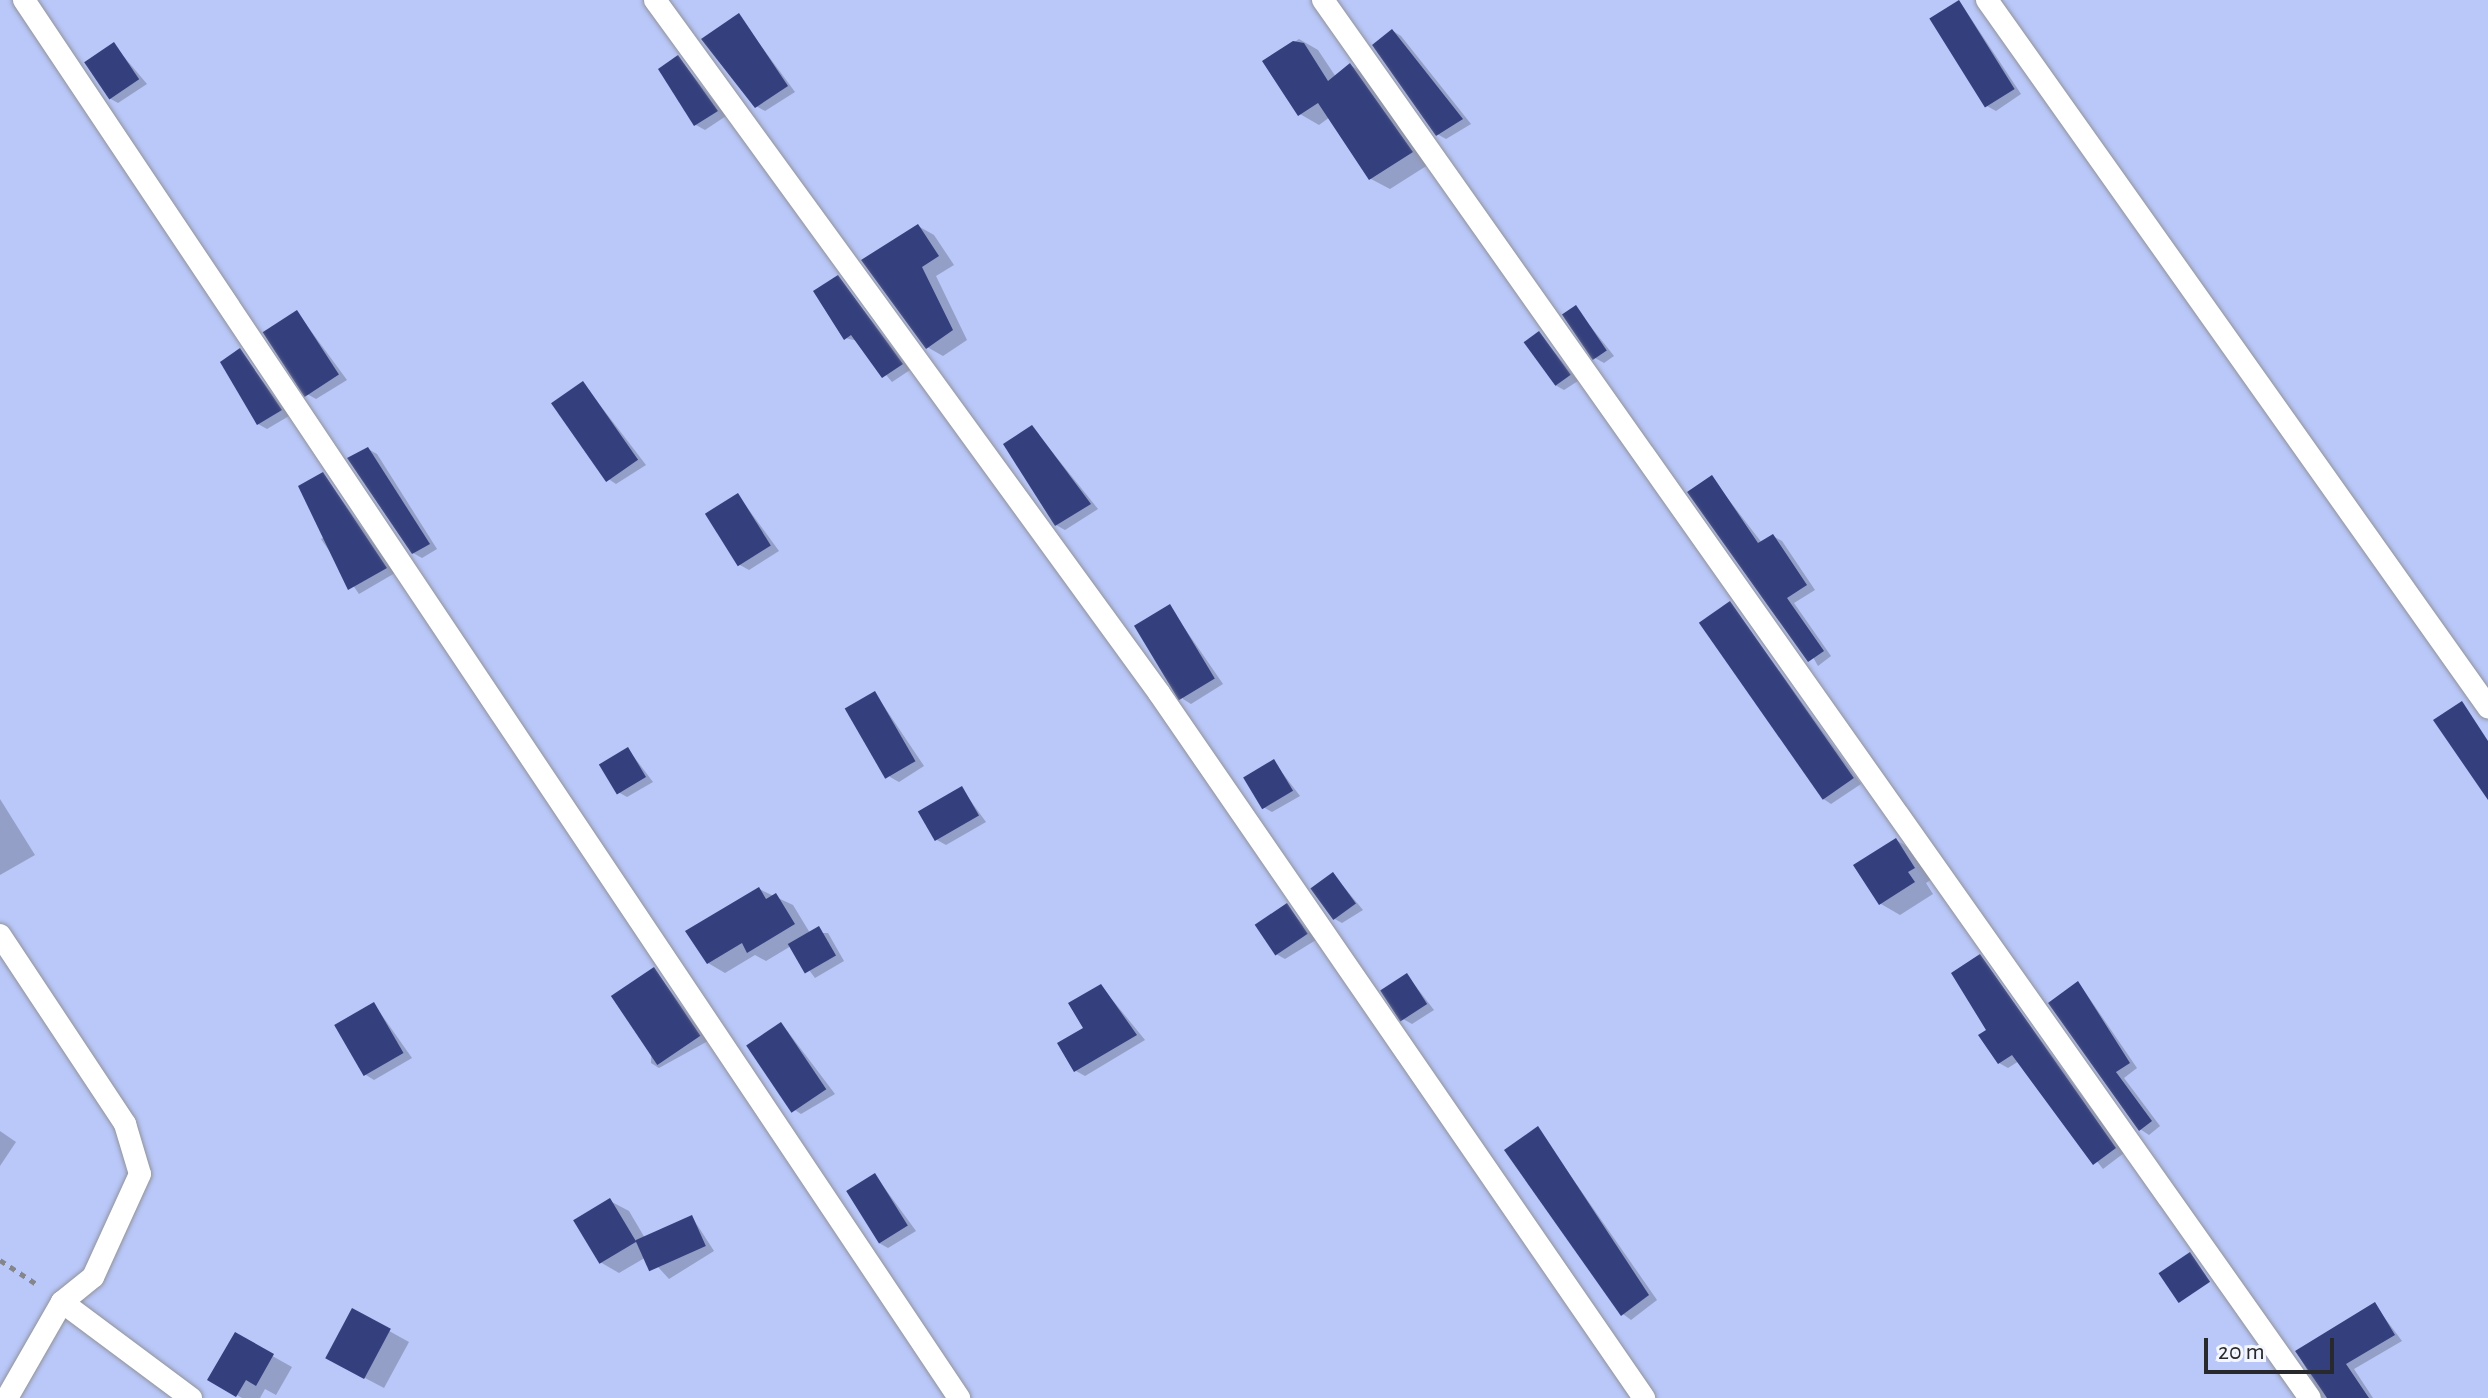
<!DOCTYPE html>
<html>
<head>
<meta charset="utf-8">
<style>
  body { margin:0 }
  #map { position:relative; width:2488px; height:1398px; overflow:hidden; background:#f5f7ff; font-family:"Alegreya Sans",sans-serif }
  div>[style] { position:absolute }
  .green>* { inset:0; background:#b9c7f9; transform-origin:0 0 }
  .shadow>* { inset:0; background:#0003 }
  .building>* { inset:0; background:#343f7d; transform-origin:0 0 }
  .path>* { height:5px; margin-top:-2.5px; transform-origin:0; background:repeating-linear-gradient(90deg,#85868c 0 6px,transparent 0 12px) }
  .roads { filter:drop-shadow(0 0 2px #90939b) drop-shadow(0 0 2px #90939b) }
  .lane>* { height:22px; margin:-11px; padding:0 11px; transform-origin:11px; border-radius:11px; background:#fff }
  span { translate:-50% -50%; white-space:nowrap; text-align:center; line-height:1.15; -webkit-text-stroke:8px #f5f7ff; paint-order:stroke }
  .scale { position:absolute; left:2204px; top:1338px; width:130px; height:36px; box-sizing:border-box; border:4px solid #28292c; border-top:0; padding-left:10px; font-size:24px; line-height:28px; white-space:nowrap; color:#28292c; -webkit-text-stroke:6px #f5f7ff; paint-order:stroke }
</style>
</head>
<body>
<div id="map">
  <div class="green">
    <div style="left:0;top:0;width:2488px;height:1398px"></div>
  </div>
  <div class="shadow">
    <div style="clip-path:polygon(1960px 2px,2021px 94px,1996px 111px,1987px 106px)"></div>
    <div style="clip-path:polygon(739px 16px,795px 92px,765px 111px,756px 106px)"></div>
    <div style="clip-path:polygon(1393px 31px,1401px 36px,1471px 124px,1446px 139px,1437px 134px)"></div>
    <div style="clip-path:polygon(1299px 39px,1318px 50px,1336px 77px,1350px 65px,1369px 76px,1431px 163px,1390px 189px,1371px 179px,1330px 117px,1319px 125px,1300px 114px,1265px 62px)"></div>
    <div style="clip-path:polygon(114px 45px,147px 84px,118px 103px,109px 98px)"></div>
    <div style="clip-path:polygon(678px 57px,726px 116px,705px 130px,696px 125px)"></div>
    <div style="clip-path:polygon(918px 226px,934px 235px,954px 265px,936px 276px,967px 340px,943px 356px,927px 347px)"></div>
    <div style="clip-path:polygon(838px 277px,910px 370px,892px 382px,858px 341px,845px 338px)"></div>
    <div style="clip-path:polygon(1576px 308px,1614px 356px,1604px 363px,1595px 358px)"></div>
    <div style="clip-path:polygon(297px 312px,347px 380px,316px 399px,307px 394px)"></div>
    <div style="clip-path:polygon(1539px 333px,1578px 381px,1564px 390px,1555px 385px)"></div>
    <div style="clip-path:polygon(240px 351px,289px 416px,267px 429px,258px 424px)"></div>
    <div style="clip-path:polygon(583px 383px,646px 465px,616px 484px,607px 478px)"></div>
    <div style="clip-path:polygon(1032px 427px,1098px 509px,1065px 530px,1056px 525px)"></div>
    <div style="clip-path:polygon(368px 449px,377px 454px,437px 549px,422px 558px,413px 553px)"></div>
    <div style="clip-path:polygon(323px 474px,395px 573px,359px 594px,321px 539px,328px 535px)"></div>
    <div style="clip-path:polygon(1712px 478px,1762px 543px,1773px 536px,1782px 541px,1815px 590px,1794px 603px,1831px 656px,1818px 666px)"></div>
    <div style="clip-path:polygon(738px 495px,779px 551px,749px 570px,740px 565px)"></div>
    <div style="clip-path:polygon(1731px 604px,1861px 784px,1831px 804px,1822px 798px)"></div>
    <div style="clip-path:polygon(1170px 607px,1223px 684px,1191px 704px,1183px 699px)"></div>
    <div style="clip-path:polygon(875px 693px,924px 766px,899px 782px,890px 777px)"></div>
    <div style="clip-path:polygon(628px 749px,653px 782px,627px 797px,618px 792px)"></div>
    <div style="clip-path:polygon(1274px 762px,1300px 796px,1272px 812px,1263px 807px)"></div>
    <div style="clip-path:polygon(962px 789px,986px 822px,946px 845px,937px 840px)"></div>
    <div style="clip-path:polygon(0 799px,35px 855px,0 875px)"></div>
    <div style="clip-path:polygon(1896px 840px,1915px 851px,1932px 879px,1926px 883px,1933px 894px,1900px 915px,1881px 904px,1856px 866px)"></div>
    <div style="clip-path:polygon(1333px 874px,1363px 910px,1342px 923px,1333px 918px)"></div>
    <div style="clip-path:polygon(759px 889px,793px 905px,810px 933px,828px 933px,844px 961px,815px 978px,791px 946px,766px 961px,755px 955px,725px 973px,708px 963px)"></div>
    <div style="clip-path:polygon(1287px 906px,1316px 940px,1285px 959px,1276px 954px)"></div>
    <div style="clip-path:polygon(1980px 957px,2124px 1153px,2103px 1169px,2019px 1061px,2008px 1068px,1999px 1063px)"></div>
    <div style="clip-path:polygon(654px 969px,708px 1041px,659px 1068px,651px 1063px)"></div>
    <div style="clip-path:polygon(1407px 975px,1434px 1010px,1412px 1024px,1403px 1019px)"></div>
    <div style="clip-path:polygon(2079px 983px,2137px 1068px,2124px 1078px,2160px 1126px,2149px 1135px,2140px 1129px)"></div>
    <div style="clip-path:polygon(1101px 986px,1145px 1040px,1085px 1076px,1076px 1071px)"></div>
    <div style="clip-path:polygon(374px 1004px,412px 1058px,374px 1080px,366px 1075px)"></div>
    <div style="clip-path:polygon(782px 1024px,835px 1094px,801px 1114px,792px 1108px)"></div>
    <div style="clip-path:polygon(1538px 1129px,1657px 1300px,1631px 1320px,1623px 1314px)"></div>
    <div style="clip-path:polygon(0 1131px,16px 1142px,0 1166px)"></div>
    <div style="clip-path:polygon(875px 1175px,916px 1231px,888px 1248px,879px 1243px)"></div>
    <div style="clip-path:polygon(610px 1201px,629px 1211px,649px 1245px,692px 1217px,714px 1251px,669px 1279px,648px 1256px,619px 1273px,600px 1262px,576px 1221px)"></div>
    <div style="clip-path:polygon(2375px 1305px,2402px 1341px,2354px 1369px,2373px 1398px,2322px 1398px,2297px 1352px)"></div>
    <div style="clip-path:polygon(353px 1311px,409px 1342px,384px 1388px,346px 1368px)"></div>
    <div style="clip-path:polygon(235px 1335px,292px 1367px,276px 1395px,265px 1389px,260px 1398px,242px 1398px,210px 1379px)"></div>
  </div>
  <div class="building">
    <div style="left:1959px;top:0;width:105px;height:35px;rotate:58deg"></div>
    <div style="clip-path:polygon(739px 13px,788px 86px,755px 108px,701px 39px)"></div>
    <div style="clip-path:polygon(1392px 29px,1463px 119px,1436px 136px,1372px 45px)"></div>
    <div style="clip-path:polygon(1293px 41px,1304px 43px,1328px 81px,1350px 63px,1413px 152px,1369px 180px,1318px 103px,1298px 116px,1262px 61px)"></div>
    <div style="left:114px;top:42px;width:45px;height:36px;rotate:56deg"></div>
    <div style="clip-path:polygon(678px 55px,718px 111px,694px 126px,658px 69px)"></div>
    <div style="clip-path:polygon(918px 224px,939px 256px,922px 267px,953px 330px,926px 349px,861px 260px)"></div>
    <div style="clip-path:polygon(838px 275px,903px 364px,882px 378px,851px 335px,844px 340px,813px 291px)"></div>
    <div style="left:1576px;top:305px;width:55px;height:17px;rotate:56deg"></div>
    <div style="left:297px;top:310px;width:77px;height:41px;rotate:57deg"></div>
    <div style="left:1539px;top:331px;width:54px;height:19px;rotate:54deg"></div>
    <div style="clip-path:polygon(240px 348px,282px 410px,257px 425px,220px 362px)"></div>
    <div style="left:583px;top:381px;width:96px;height:39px;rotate:55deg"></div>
    <div style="clip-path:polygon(1032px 425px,1091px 504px,1055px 526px,1003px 444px)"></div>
    <div style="clip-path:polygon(368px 447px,430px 544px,412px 554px,347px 458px)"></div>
    <div style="clip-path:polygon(323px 472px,387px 568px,348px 590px,298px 486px)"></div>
    <div style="clip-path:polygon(1712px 475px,1758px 543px,1773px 534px,1807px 585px,1787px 598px,1824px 651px,1808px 662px,1687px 492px)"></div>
    <div style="left:738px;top:493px;width:62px;height:39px;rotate:58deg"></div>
    <div style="left:1730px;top:601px;width:216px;height:38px;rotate:55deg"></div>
    <div style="left:1170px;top:604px;width:87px;height:42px;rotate:59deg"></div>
    <div style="left:875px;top:691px;width:81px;height:35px;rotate:60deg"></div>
    <div style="clip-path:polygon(2462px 701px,2488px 741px,2488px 800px,2433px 720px)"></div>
    <div style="left:628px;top:747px;width:35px;height:34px;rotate:59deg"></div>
    <div style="left:1274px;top:759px;width:37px;height:36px;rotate:59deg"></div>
    <div style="left:962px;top:786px;width:34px;height:51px;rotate:60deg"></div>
    <div style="clip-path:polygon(1896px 838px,1915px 868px,1908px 872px,1915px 882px,1879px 905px,1853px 865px)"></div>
    <div style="left:1333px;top:872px;width:39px;height:28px;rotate:54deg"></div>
    <div style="clip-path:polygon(759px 887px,766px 899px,776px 893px,795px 924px,747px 953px,742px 943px,707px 964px,685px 931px)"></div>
    <div style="left:1287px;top:903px;width:37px;height:39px;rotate:56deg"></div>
    <div style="left:819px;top:926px;width:34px;height:36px;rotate:60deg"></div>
    <div style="clip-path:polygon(1980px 954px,2116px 1148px,2093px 1165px,2012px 1055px,1998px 1064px,1978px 1035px,1986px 1030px,1951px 973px)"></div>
    <div style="left:654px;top:967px;width:83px;height:52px;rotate:56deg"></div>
    <div style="left:1407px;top:973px;width:37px;height:32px;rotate:57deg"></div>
    <div style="clip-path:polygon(2078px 981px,2130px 1063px,2116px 1072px,2152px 1121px,2139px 1131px,2048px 1003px)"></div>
    <div style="clip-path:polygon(1101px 984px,1137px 1035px,1074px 1072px,1057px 1043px,1083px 1028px,1068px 1003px)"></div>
    <div style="left:374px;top:1002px;width:59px;height:46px;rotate:60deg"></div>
    <div style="left:781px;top:1022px;width:81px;height:42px;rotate:56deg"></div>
    <div style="clip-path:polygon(1538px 1126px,1649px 1295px,1621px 1316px,1504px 1150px)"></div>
    <div style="left:875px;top:1173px;width:62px;height:34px;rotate:58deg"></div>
    <div style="left:610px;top:1198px;width:51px;height:43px;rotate:59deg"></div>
    <div style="left:692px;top:1215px;width:34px;height:62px;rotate:66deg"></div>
    <div style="left:2190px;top:1252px;width:36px;height:38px;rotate:56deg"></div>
    <div style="clip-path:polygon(2375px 1302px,2395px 1335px,2346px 1364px,2369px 1398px,2327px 1398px,2295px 1351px)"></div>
    <div style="left:352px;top:1308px;width:44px;height:57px;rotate:28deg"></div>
    <div style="clip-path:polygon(235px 1332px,274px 1354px,256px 1386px,246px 1380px,236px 1397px,207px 1380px)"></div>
  </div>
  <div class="path">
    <div style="left:0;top:1260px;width:42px;rotate:33.3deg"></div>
  </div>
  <div class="roads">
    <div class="lane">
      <div style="left:24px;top:0;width:1682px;rotate:56.22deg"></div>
      <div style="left:655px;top:0;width:857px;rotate:53.97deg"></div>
      <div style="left:1159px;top:693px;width:856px;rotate:55.47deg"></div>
      <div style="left:1323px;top:0;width:1711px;rotate:54.78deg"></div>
      <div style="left:1987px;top:0;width:867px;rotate:54.68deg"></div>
      <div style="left:0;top:935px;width:227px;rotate:56.5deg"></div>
      <div style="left:125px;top:1124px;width:52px;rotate:73.3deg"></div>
      <div style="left:140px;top:1174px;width:113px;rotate:114.5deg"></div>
      <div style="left:93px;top:1277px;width:40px;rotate:141deg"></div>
      <div style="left:62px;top:1302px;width:111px;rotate:119.8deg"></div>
      <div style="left:62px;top:1302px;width:161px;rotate:36.7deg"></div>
    </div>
  </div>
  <div class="scale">20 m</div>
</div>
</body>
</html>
